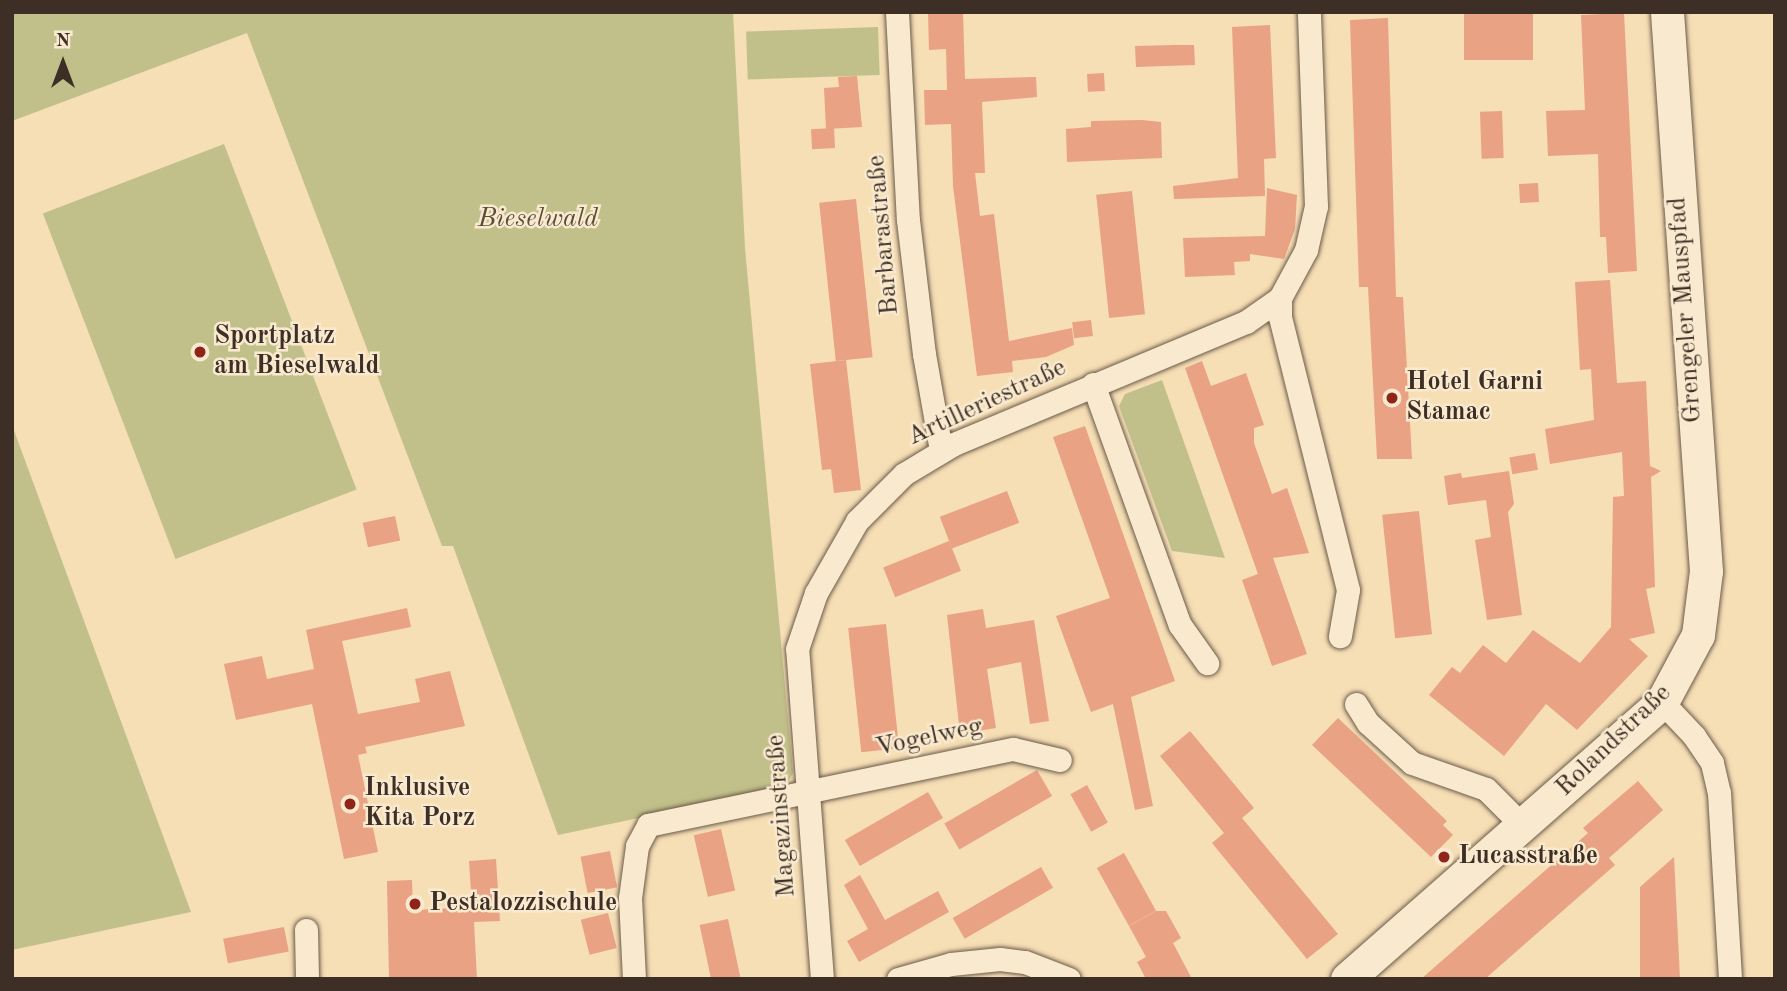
<!DOCTYPE html>
<html>
<head>
<meta charset="utf-8">
<style>
  body { margin:0 }
  #map { position:relative; width:1787px; height:991px; overflow:hidden; background:#f6deb5; font-family:"Old Standard TT",serif }
  div>[style] { position:absolute }
  .green>* { inset:0; background:#c2c08a; transform-origin:0 0 }
  .building>* { inset:0; background:#e9a284; transform-origin:0 0 }
  .roads { filter:drop-shadow(0 0 2px #6b5b4a) drop-shadow(0 0 2px #6b5b4a) }
  .minor>* { height:23px; margin:-11.5px; padding:0 11.5px; transform-origin:11.5px; border-radius:11.5px; background:#f9eacf }
  .secondary>* { height:33px; margin:-16.5px; padding:0 16.5px; transform-origin:16.5px; border-radius:16.5px; background:#f9eacf }
  .dots>* { width:19px; height:19px; translate:-50% -50%; box-sizing:border-box; border:4px solid #f9eacf; border-radius:50% }
  span { translate:-50% -50%; white-space:nowrap; text-align:center; line-height:1.15; -webkit-text-stroke:5px #f9eacf; paint-order:stroke }
  .park-label { font-size:26px; color:#584c3a; font-style:italic }
  .street-label { font-size:26px; color:#3d2f26 }
  .poi-label { font-size:26px; color:#3d2f26; font-weight:700 }
  .left { translate:0 -50%; text-align:left }
  .frame { position:absolute; inset:0; border:14px solid #3d2f26; pointer-events:none }
  .north { position:absolute; left:28px; top:28px; width:70px; height:70px; -webkit-text-stroke:5px #f9eacf; paint-order:stroke; rotate:0deg; font-size:19px; font-weight:700; line-height:28px; text-align:center; color:#3d2f26 }
  .north::after { content:''; display:block; margin:auto; width:24px; height:32px; background:#3d2f26; clip-path:polygon(50% 0,100% 100%,50% 72%,0 100%) }
</style>
</head>
<body>
<div id="map">
  <div class="green">
    <div style="clip-path:polygon(12px 12px,733px 12px,745px 248px,793px 773px,788px 782px,781px 788px,558px 835px,453px 546px,442px 546px,247px 33px,12px 121px)"></div>
    <div style="left:878px;top:27px;width:48px;height:132px;rotate:88deg"></div>
    <div style="left:224px;top:144px;width:370px;height:194px;rotate:69deg"></div>
    <div style="clip-path:polygon(1162px 380px,1225px 558px,1172px 551px,1119px 406px,1125px 394px)"></div>
    <div style="clip-path:polygon(12px 425px,191px 912px,12px 950px)"></div>
  </div>
  <div class="building">
    <div style="clip-path:polygon(928px 12px,963px 12px,965px 79px,1036px 77px,1037px 97px,982px 102px,985px 173px,975px 173px,980px 216px,994px 214px,1009px 341px,1072px 328px,1074px 345px,1046px 357px,1012px 361px,1013px 372px,977px 376px,953px 186px,951px 124px,925px 125px,924px 90px,947px 90px,946px 49px,929px 50px)"></div>
    <div style="left:1464px;top:12px;width:69px;height:48px"></div>
    <div style="clip-path:polygon(1624px 13px,1637px 271px,1608px 273px,1606px 237px,1600px 237px,1598px 154px,1548px 156px,1546px 111px,1585px 110px,1581px 15px)"></div>
    <div style="clip-path:polygon(1388px 18px,1396px 297px,1403px 297px,1412px 459px,1377px 459px,1368px 287px,1359px 287px,1350px 20px)"></div>
    <div style="clip-path:polygon(1270px 25px,1276px 158px,1264px 159px,1265px 196px,1174px 199px,1173px 186px,1238px 178px,1232px 27px)"></div>
    <div style="clip-path:polygon(1175px 45px,1194px 45px,1195px 65px,1136px 67px,1135px 46px)"></div>
    <div style="left:1104px;top:73px;width:18px;height:17px;rotate:87deg"></div>
    <div style="clip-path:polygon(857px 76px,862px 127px,826px 129px,824px 88px,839px 87px,838px 77px)"></div>
    <div style="left:1502px;top:111px;width:47px;height:22px;rotate:88deg"></div>
    <div style="clip-path:polygon(1142px 120px,1161px 122px,1162px 158px,1067px 162px,1066px 129px,1091px 127px,1091px 121px)"></div>
    <div style="left:834px;top:128px;width:20px;height:23px;rotate:87deg"></div>
    <div style="left:1538px;top:183px;width:19px;height:19px;rotate:87deg"></div>
    <div style="clip-path:polygon(1267px 188px,1297px 195px,1295px 229px,1284px 259px,1250px 254px,1250px 261px,1234px 262px,1235px 275px,1185px 277px,1183px 238px,1265px 236px)"></div>
    <div style="left:1132px;top:191px;width:124px;height:36px;rotate:84deg"></div>
    <div style="left:856px;top:199px;width:159px;height:37px;rotate:84deg"></div>
    <div style="clip-path:polygon(1610px 280px,1617px 383px,1646px 381px,1650px 466px,1661px 471px,1651px 477px,1655px 587px,1646px 589px,1655px 633px,1629px 639px,1648px 656px,1577px 730px,1546px 704px,1504px 756px,1429px 695px,1452px 667px,1460px 673px,1483px 645px,1506px 663px,1533px 630px,1580px 663px,1611px 627px,1613px 497px,1624px 496px,1622px 452px,1550px 464px,1545px 429px,1594px 420px,1591px 369px,1580px 370px,1575px 282px)"></div>
    <div style="left:1091px;top:320px;width:16px;height:19px;rotate:83deg"></div>
    <div style="clip-path:polygon(846px 360px,861px 490px,834px 493px,831px 469px,822px 470px,810px 364px)"></div>
    <div style="clip-path:polygon(1202px 361px,1211px 386px,1246px 373px,1264px 425px,1254px 428px,1254px 443px,1272px 494px,1287px 488px,1309px 553px,1273px 558px,1307px 654px,1272px 666px,1242px 580px,1258px 574px,1185px 368px)"></div>
    <div style="clip-path:polygon(1085px 426px,1175px 681px,1131px 697px,1153px 806px,1135px 810px,1113px 704px,1091px 712px,1056px 616px,1110px 598px,1053px 437px)"></div>
    <div style="left:1535px;top:453px;width:17px;height:26px;rotate:80deg"></div>
    <div style="clip-path:polygon(1509px 471px,1514px 504px,1508px 512px,1522px 615px,1487px 620px,1475px 540px,1491px 537px,1486px 500px,1448px 505px,1444px 476px,1461px 473px,1462px 478px)"></div>
    <div style="left:1007px;top:491px;width:34px;height:72px;rotate:69deg"></div>
    <div style="left:1419px;top:511px;width:124px;height:37px;rotate:84deg"></div>
    <div style="left:395px;top:516px;width:25px;height:33px;rotate:78deg"></div>
    <div style="left:949px;top:541px;width:32px;height:71px;rotate:68deg"></div>
    <div style="clip-path:polygon(407px 608px,411px 627px,342px 641px,358px 714px,420px 702px,415px 679px,450px 671px,465px 726px,365px 747px,367px 753px,358px 755px,378px 852px,344px 859px,312px 704px,236px 720px,224px 664px,262px 656px,267px 679px,314px 669px,306px 630px)"></div>
    <div style="clip-path:polygon(983px 609px,986px 628px,1034px 620px,1049px 721px,1030px 724px,1021px 662px,987px 669px,996px 728px,960px 734px,947px 615px)"></div>
    <div style="left:886px;top:624px;width:125px;height:38px;rotate:84deg"></div>
    <div style="clip-path:polygon(1338px 718px,1447px 821px,1443px 825px,1453px 835px,1431px 857px,1312px 745px)"></div>
    <div style="clip-path:polygon(1190px 731px,1254px 808px,1242px 818px,1338px 934px,1307px 959px,1212px 843px,1224px 833px,1160px 756px)"></div>
    <div style="left:1037px;top:770px;width:30px;height:107px;rotate:60deg"></div>
    <div style="clip-path:polygon(1638px 781px,1663px 810px,1609px 858px,1615px 865px,1485px 979px,1421px 979px,1588px 833px,1583px 828px)"></div>
    <div style="left:1087px;top:785px;width:43px;height:19px;rotate:61deg"></div>
    <div style="left:928px;top:792px;width:30px;height:96px;rotate:60deg"></div>
    <div style="left:721px;top:829px;width:63px;height:28px;rotate:77deg"></div>
    <div style="left:610px;top:851px;width:37px;height:30px;rotate:79deg"></div>
    <div style="left:1124px;top:853px;width:66px;height:31px;rotate:61deg"></div>
    <div style="clip-path:polygon(1674px 857px,1680px 979px,1640px 979px,1640px 887px)"></div>
    <div style="clip-path:polygon(496px 859px,500px 921px,474px 922px,477px 979px,389px 979px,387px 881px,412px 880px,413px 910px,472px 907px,469px 861px)"></div>
    <div style="left:1041px;top:867px;width:24px;height:102px;rotate:60deg"></div>
    <div style="clip-path:polygon(860px 875px,885px 920px,938px 891px,949px 912px,859px 962px,847px 941px,868px 929px,844px 885px)"></div>
    <div style="clip-path:polygon(1156px 911px,1166px 911px,1181px 938px,1173px 943px,1192px 979px,1146px 979px,1137px 962px,1146px 957px,1129px 926px)"></div>
    <div style="left:608px;top:913px;width:36px;height:28px;rotate:76deg"></div>
    <div style="left:728px;top:919px;width:61px;height:29px;rotate:78deg"></div>
    <div style="left:284px;top:927px;width:25px;height:62px;rotate:79deg"></div>
  </div>
  <div class="roads">
    <div class="minor">
      <div style="left:897px;top:12px;width:208px;rotate:87deg"></div>
      <div style="left:908px;top:220px;width:135px;rotate:83.2deg"></div>
      <div style="left:924px;top:354px;width:97px;rotate:80deg"></div>
      <div style="left:1280px;top:298px;width:19px;rotate:90deg"></div>
      <div style="left:1280px;top:317px;width:281px;rotate:76deg"></div>
      <div style="left:1348px;top:590px;width:47px;rotate:99.9deg"></div>
      <div style="left:1093px;top:384px;width:256px;rotate:70.2deg"></div>
      <div style="left:1180px;top:625px;width:47px;rotate:54.6deg"></div>
      <div style="left:1662px;top:702px;width:47px;rotate:46.7deg"></div>
      <div style="left:1694px;top:736px;width:32px;rotate:56deg"></div>
      <div style="left:1712px;top:763px;width:31px;rotate:77deg"></div>
      <div style="left:1719px;top:793px;width:186px;rotate:86.6deg"></div>
      <div style="left:1356px;top:704px;width:22px;rotate:58deg"></div>
      <div style="left:1368px;top:723px;width:59px;rotate:42.3deg"></div>
      <div style="left:1412px;top:763px;width:78px;rotate:19.4deg"></div>
      <div style="left:1486px;top:789px;width:52px;rotate:45deg"></div>
      <div style="left:306px;top:930px;width:49px;rotate:88.8deg"></div>
      <div style="left:634px;top:979px;width:81px;rotate:-92.8deg"></div>
      <div style="left:630px;top:898px;width:52px;rotate:-82.3deg"></div>
      <div style="left:637px;top:846px;width:24px;rotate:-62deg"></div>
      <div style="left:648px;top:825px;width:373px;rotate:-11.8deg"></div>
      <div style="left:1013px;top:749px;width:48px;rotate:13.2deg"></div>
      <div style="left:822px;top:979px;width:331px;rotate:-94.3deg"></div>
      <div style="left:797px;top:649px;width:59px;rotate:-71.3deg"></div>
      <div style="left:816px;top:593px;width:83px;rotate:-60.3deg"></div>
      <div style="left:857px;top:521px;width:66px;rotate:-45deg"></div>
      <div style="left:904px;top:474px;width:58px;rotate:-31deg"></div>
      <div style="left:954px;top:444px;width:316px;rotate:-22.7deg"></div>
      <div style="left:1246px;top:322px;width:42px;rotate:-35.2deg"></div>
      <div style="left:1280px;top:298px;width:55px;rotate:-61.6deg"></div>
      <div style="left:1306px;top:250px;width:45px;rotate:-77.2deg"></div>
      <div style="left:1316px;top:206px;width:194px;rotate:-92.1deg"></div>
      <div style="left:898px;top:979px;width:55px;rotate:-15.8deg"></div>
      <div style="left:951px;top:964px;width:49px;rotate:-5.8deg"></div>
      <div style="left:1000px;top:959px;width:25px;rotate:7deg"></div>
      <div style="left:1025px;top:962px;width:47px;rotate:21.1deg"></div>
    </div>
    <div class="secondary">
      <div style="left:1347px;top:979px;width:419px;rotate:-41.3deg"></div>
      <div style="left:1662px;top:702px;width:76px;rotate:-61.8deg"></div>
      <div style="left:1698px;top:635px;width:64px;rotate:-82.9deg"></div>
      <div style="left:1706px;top:571px;width:560px;rotate:-93.99deg"></div>
    </div>
  </div>
  <div class="dots">
    <div style="left:200px;top:352px;background:#8f2418"></div>
    <div style="left:1392px;top:398px;background:#8f2418"></div>
    <div style="left:350px;top:804px;background:#8f2418"></div>
    <div style="left:1444px;top:857px;background:#8f2418"></div>
    <div style="left:415px;top:904px;background:#8f2418"></div>
  </div>
  <div class="park-label">
    <span style="left:538px;top:220px">Bieselwald</span>
  </div>
  <div class="street-label">
    <span style="left:884px;top:235px;rotate:-95deg">Barbarastraße</span>
    <span style="left:1686px;top:310px;rotate:-94deg">Grengeler Mauspfad</span>
    <span style="left:987px;top:403px;rotate:-25deg">Artilleriestraße</span>
    <span style="left:929px;top:738px;rotate:-12deg">Vogelweg</span>
    <span style="left:1614px;top:741px;rotate:-44deg">Rolandstraße</span>
    <span style="left:782px;top:816px;rotate:-94deg">Magazinstraße</span>
  </div>
  <div class="poi-label">
    <span class="left" style="left:214px;top:352px">Sportplatz<br>am Bieselwald</span>
    <span class="left" style="left:1406px;top:398px">Hotel Garni<br>Stamac</span>
    <span class="left" style="left:364px;top:804px">Inklusive<br>Kita Porz</span>
    <span class="left" style="left:1458px;top:857px">Lucasstraße</span>
    <span class="left" style="left:429px;top:904px">Pestalozzischule</span>
  </div>
  <div class="frame"></div>
  <div class="north">N</div>
</div>
</body>
</html>
